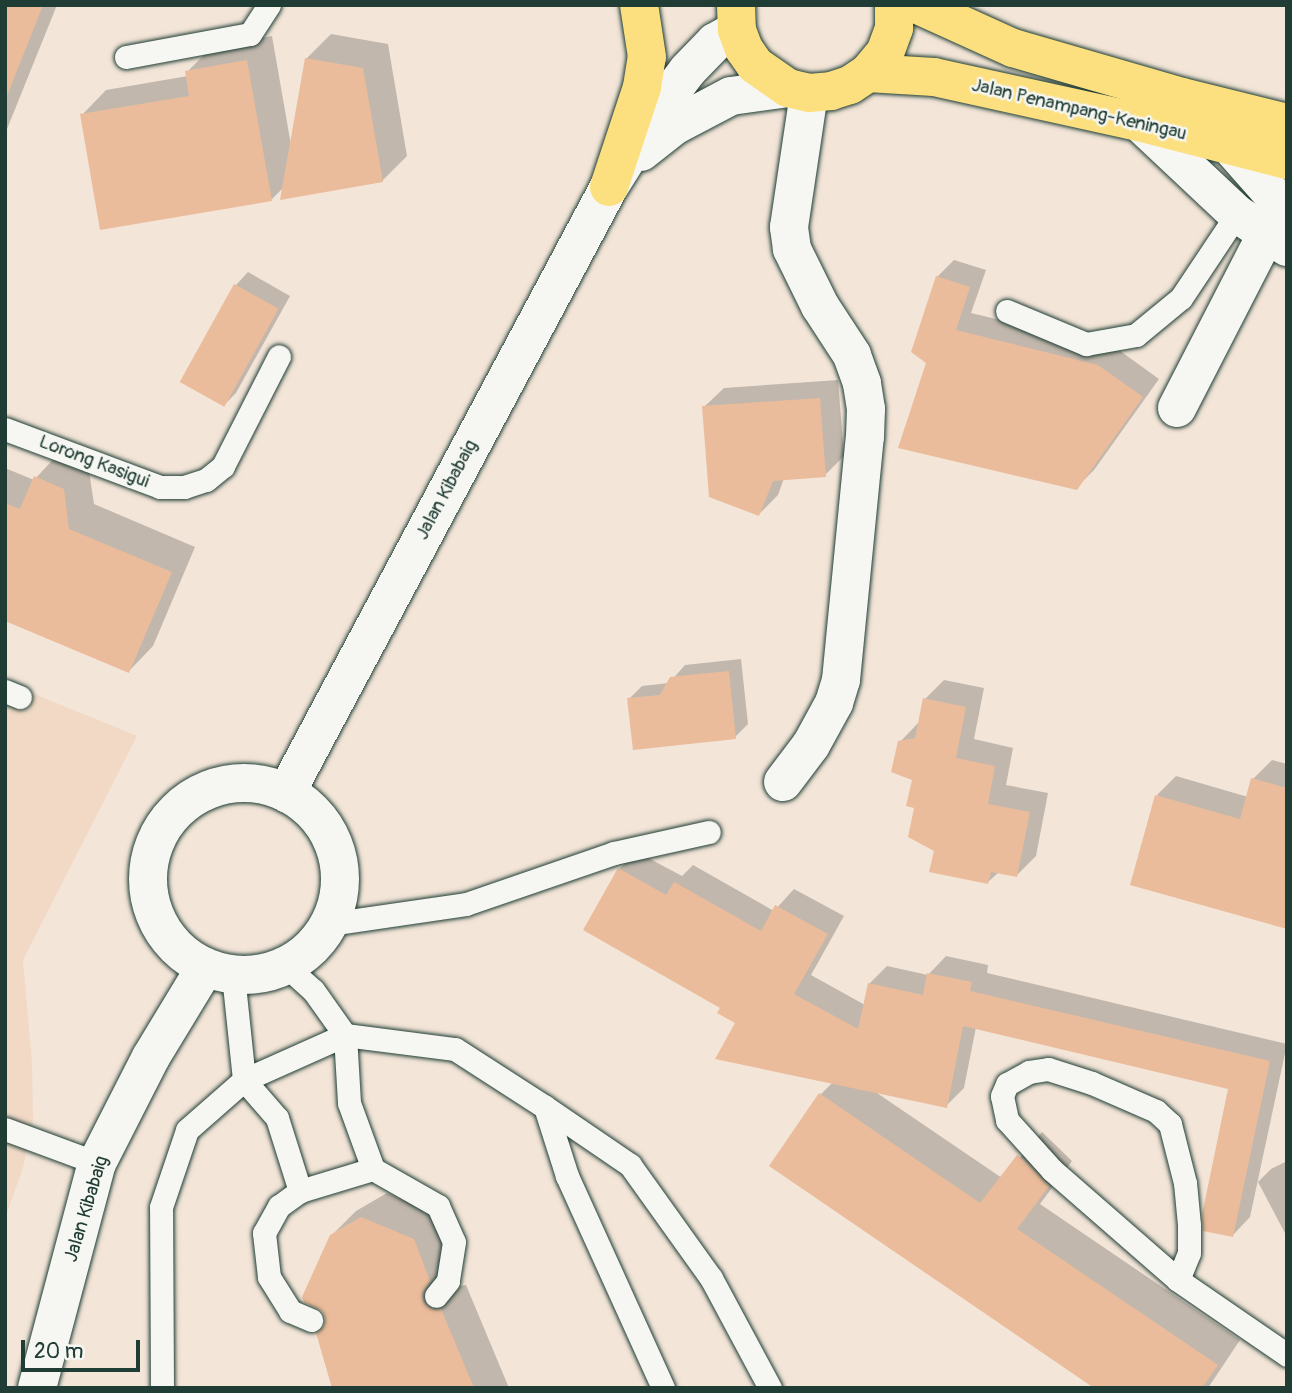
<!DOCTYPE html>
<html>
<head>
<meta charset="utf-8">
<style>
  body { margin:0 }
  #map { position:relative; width:1292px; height:1393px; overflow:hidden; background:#f3e5d8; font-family:Pangolin,sans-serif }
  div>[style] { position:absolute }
  .built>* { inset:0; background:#f1d9c6 }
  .shadow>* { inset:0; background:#0003 }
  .building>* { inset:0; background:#ebbc9b; transform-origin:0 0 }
  .roads { filter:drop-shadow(0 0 2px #1f3d34) drop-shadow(0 0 2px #1f3d34) }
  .lane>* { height:23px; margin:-11.5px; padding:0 11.5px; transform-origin:11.5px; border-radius:11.5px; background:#f6f6f2 }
  .street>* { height:38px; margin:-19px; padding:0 19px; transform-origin:19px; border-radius:19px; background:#f6f6f2 }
  .secondary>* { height:38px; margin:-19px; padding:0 19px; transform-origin:19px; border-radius:19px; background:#f6f6f2 }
  .secondary>.ring { margin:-19px; padding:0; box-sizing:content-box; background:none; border:38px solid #f6f6f2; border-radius:50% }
  .primary>* { height:38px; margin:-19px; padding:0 19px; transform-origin:19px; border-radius:19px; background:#fce080 }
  span { translate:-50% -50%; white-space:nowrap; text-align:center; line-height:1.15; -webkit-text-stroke:5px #f6f6f2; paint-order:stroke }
  .street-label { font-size:19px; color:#1f3d34 }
  .frame { position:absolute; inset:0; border:7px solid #1f3d34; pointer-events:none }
  .scale { position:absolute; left:21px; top:1340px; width:119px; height:32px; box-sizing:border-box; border:4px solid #1f3d34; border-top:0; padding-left:9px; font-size:21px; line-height:24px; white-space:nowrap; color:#1f3d34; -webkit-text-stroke:5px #f6f6f2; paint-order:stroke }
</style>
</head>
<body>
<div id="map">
  <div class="built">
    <div style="clip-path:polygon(5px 682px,137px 736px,23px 960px,32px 1062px,33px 1121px,23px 1168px,5px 1218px)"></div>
  </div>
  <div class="shadow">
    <div style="clip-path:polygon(5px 5px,57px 5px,5px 134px)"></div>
    <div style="clip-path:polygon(331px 34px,388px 44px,407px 156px,382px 181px,284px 187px,272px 199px,82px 115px,106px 90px,188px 76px,187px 72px,212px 47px,272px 36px,291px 145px,306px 59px)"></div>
    <div style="clip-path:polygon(954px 260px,986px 270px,971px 313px,1116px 348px,1159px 379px,1094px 470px,1076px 488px,928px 362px,937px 277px)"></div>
    <div style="clip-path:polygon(248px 272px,290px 296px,236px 393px,223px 406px,236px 285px)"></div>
    <div style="clip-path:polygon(838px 380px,844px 456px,825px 475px,784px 478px,778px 495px,759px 514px,704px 407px,724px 388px)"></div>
    <div style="clip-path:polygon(60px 452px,88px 464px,94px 504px,195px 547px,153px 646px,129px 671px,5px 619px,5px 468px,34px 480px)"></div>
    <div style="clip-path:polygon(741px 659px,748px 724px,735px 737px,629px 699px,642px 686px,669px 683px,685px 665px)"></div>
    <div style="clip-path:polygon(944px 680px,984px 688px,974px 739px,1013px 748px,1006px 785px,1048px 793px,1036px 856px,1017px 875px,999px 872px,988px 882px,936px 850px,916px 806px,914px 779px,900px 742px,919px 722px,925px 699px)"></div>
    <div style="clip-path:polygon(1272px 760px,1287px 764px,1287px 928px,1157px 795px,1176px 776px,1248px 797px,1253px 779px)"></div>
    <div style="clip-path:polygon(637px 852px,682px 876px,693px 865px,774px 911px,794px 889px,844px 916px,811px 975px,865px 1005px,869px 984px,887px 966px,928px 975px,946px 956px,988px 965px,987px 973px,1287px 1044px,1250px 1217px,1233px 1235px,1230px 1088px,976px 1027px,964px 1088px,946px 1106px,874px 1091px,1002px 1178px,1042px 1132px,1072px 1161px,1040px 1204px,1240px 1340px,1208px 1388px,1097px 1388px,820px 1095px,833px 1082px,738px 1022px,723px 1007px,619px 869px)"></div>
    <div style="clip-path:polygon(1287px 1161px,1287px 1237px,1258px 1182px,1271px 1169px)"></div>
    <div style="clip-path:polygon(387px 1193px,438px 1215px,447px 1277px,459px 1286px,466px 1285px,509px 1388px,334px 1388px,325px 1325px,331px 1236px,356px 1211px)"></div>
  </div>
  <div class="building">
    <div style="clip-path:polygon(5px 5px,43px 5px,7px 96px,5px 96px)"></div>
    <div style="clip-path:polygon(305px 58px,363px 68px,383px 182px,280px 200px)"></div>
    <div style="clip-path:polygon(247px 60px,272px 201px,100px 230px,80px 114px,189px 96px,185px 71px)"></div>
    <div style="clip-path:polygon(936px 276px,970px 287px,956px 330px,1098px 365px,1143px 397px,1077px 490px,898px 448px,926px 363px,911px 352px)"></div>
    <div style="left:234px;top:284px;width:51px;height:112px;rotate:29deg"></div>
    <div style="clip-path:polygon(820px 398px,826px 477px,773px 481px,759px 516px,709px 497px,702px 406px)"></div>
    <div style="clip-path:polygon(34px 476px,64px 489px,69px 529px,172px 572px,129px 673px,5px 621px,5px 503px,20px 509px)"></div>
    <div style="clip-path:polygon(729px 671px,736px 739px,633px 750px,627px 698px,660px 695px,670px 677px)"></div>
    <div style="clip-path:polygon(923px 698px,966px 707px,956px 758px,995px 766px,988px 804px,1030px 812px,1017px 877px,991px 872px,988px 884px,929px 872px,934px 851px,908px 837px,914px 808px,906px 806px,912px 780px,891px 772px,898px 741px,915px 738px)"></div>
    <div style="clip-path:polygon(1251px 778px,1287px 788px,1287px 929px,1130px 885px,1155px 795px,1240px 819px)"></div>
    <div style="clip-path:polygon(618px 868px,666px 895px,674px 882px,761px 931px,775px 905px,828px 934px,794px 994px,858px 1029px,868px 983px,923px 995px,927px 973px,972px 982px,970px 991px,1270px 1061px,1233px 1237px,1203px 1231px,1202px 1215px,1228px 1089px,963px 1026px,947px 1108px,715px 1059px,735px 1023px,717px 1013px,720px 1008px,583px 930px)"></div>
    <div style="clip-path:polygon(819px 1093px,980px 1203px,1017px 1155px,1026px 1162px,1049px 1186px,1017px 1229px,1218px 1365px,1202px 1388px,1094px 1388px,769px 1166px)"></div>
    <div style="clip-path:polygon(361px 1217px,414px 1239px,430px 1281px,422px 1293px,423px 1302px,433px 1310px,441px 1309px,474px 1388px,332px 1388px,316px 1333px,324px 1326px,325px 1318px,322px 1311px,304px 1302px,302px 1297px,330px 1235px)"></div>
  </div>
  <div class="roads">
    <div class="lane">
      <div style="left:126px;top:57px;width:126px;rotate:-10.5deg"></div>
      <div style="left:250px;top:34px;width:35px;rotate:-57deg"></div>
      <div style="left:1007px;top:311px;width:86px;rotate:22.7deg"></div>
      <div style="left:1086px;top:344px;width:51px;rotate:-10.2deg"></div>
      <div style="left:1136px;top:335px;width:58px;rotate:-39.4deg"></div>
      <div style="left:1181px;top:298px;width:101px;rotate:-56.3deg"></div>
      <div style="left:5px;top:429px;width:165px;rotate:20.5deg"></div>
      <div style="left:160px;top:487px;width:24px"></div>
      <div style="left:184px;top:487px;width:23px;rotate:-18deg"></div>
      <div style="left:206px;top:480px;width:22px;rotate:-39deg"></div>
      <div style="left:223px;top:466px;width:123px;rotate:-63deg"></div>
      <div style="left:5px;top:691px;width:16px;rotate:22deg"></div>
      <div style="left:329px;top:924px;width:138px;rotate:-8.3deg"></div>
      <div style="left:466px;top:904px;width:157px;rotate:-19deg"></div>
      <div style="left:614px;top:853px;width:97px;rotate:-12.5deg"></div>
      <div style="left:286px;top:966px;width:36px;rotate:42deg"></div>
      <div style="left:313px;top:990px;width:55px;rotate:54.6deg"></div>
      <div style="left:345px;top:1035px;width:68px;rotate:86.6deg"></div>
      <div style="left:349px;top:1103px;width:70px;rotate:70deg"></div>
      <div style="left:373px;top:1169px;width:75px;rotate:29.6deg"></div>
      <div style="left:438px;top:1206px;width:39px;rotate:66deg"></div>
      <div style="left:454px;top:1242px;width:39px;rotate:99deg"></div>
      <div style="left:448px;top:1281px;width:19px;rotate:129deg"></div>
      <div style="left:233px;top:975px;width:106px;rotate:84deg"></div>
      <div style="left:244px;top:1080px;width:50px;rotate:49deg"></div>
      <div style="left:277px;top:1118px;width:77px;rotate:72.5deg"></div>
      <div style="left:300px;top:1191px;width:26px;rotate:144deg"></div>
      <div style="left:279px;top:1206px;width:31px;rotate:119deg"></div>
      <div style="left:264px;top:1233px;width:44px;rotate:83.5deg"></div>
      <div style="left:269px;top:1277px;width:40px;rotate:58deg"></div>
      <div style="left:290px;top:1311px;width:23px;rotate:23deg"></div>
      <div style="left:545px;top:1107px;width:103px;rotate:34.3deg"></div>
      <div style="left:630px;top:1165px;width:139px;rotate:54.4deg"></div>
      <div style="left:711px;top:1278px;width:125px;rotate:61.8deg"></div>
      <div style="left:5px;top:1129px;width:98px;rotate:20.3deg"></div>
      <div style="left:300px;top:1191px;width:76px;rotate:-16.8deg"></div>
      <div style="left:1178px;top:1280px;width:29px;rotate:-68deg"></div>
      <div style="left:1189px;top:1253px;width:28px;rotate:-90deg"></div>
      <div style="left:1189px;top:1225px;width:42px;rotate:-95.4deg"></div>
      <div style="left:1185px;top:1183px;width:61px;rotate:-104.3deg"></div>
      <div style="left:1170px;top:1124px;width:19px;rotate:-137deg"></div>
      <div style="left:1156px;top:1111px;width:70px;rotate:-156.4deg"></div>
      <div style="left:1092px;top:1083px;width:46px;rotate:-162.3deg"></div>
      <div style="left:1048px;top:1069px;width:19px;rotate:171deg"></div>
      <div style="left:1029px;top:1072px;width:25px;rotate:151deg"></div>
      <div style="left:1007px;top:1084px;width:13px;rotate:113deg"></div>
      <div style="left:1002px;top:1096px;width:25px;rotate:78deg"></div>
      <div style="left:1007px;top:1120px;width:67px;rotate:48deg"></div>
      <div style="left:1052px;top:1170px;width:167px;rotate:41.1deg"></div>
      <div style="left:1178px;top:1280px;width:132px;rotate:34.5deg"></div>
      <div style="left:162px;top:1388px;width:181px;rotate:-90.3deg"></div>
      <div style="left:161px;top:1207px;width:81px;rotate:-71.3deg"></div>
      <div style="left:187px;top:1130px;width:76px;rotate:-41.3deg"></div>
      <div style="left:244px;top:1080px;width:111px;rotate:-24deg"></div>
      <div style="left:345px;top:1035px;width:111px;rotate:7.3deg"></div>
      <div style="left:455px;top:1049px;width:107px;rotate:32.8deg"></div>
      <div style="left:545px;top:1107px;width:72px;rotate:72.3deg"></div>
      <div style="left:567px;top:1176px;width:233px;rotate:65.6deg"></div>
    </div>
    <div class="street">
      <div style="left:1177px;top:408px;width:195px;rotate:-62.8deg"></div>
      <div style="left:783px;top:782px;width:46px;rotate:-52.9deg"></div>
      <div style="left:811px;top:745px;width:48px;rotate:-61.3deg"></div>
      <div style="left:834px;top:703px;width:24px;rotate:-73deg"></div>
      <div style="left:841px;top:680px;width:244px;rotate:-84.4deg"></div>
      <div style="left:865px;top:437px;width:28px;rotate:-88deg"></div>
      <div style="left:866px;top:409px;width:26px;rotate:-99deg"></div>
      <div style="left:862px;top:383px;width:30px;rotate:-110deg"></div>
      <div style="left:852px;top:355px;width:59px;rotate:-123.1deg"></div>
      <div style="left:820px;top:306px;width:64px;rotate:-116.2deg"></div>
      <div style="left:792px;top:249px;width:22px;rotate:-98deg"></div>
      <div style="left:789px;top:227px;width:135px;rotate:-81.5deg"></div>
    </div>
    <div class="secondary">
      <div style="left:1139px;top:122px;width:134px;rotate:43.2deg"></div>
      <div style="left:1237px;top:214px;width:60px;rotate:33.4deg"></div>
      <div style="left:1228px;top:144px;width:89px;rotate:48.6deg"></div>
      <div style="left:641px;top:152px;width:42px;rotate:-38.2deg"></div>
      <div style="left:674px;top:126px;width:64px;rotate:-27.8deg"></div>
      <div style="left:731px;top:96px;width:58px;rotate:-8deg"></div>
      <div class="ring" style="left:148px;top:783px;width:154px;height:154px"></div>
      <div style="left:286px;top:793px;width:687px;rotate:-61.94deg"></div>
      <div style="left:609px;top:187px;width:90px;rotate:-57.7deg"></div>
      <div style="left:657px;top:111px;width:51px;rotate:-52.9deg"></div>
      <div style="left:688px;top:70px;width:39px;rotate:-46deg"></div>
      <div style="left:715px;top:42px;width:25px;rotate:-29deg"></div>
      <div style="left:37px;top:1388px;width:233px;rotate:-75.1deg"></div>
      <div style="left:97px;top:1163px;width:119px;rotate:-63deg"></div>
      <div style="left:151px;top:1057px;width:104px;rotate:-58.8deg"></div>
    </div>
    <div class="primary">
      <div style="left:736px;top:5px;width:25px;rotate:88deg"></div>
      <div style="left:737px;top:30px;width:20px;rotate:70deg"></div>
      <div style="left:744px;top:49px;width:19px;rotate:55deg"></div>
      <div style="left:755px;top:65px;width:40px;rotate:34.9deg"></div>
      <div style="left:788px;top:88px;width:22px;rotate:13deg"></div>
      <div style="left:809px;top:93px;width:22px;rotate:-5deg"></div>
      <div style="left:831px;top:91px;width:20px;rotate:-18deg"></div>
      <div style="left:850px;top:85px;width:22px;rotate:-34deg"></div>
      <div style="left:868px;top:73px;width:26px;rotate:-50deg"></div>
      <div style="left:885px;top:53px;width:27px;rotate:-70deg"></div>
      <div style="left:894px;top:28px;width:23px;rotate:-90deg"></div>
      <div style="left:918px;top:5px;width:104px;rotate:24.4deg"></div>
      <div style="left:1013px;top:48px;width:176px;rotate:16.2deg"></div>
      <div style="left:1182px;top:97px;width:108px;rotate:13.9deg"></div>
      <div style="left:868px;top:73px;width:66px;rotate:3.5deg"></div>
      <div style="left:934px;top:77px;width:210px;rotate:12.4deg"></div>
      <div style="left:1139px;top:122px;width:153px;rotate:14.4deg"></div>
      <div style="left:609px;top:187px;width:105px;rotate:-71.7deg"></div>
      <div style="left:642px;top:87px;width:30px;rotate:-81deg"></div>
      <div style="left:647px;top:57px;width:53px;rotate:-98.7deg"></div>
    </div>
  </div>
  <div class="street-label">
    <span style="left:1079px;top:110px;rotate:13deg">Jalan Penampang-Keningau</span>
    <span style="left:94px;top:462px;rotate:21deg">Lorong Kasigui</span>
    <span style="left:447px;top:490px;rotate:-62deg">Jalan Kibabaig</span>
    <span style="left:87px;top:1209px;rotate:-73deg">Jalan Kibabaig</span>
  </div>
  <div class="frame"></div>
  <div class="scale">20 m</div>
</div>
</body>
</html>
